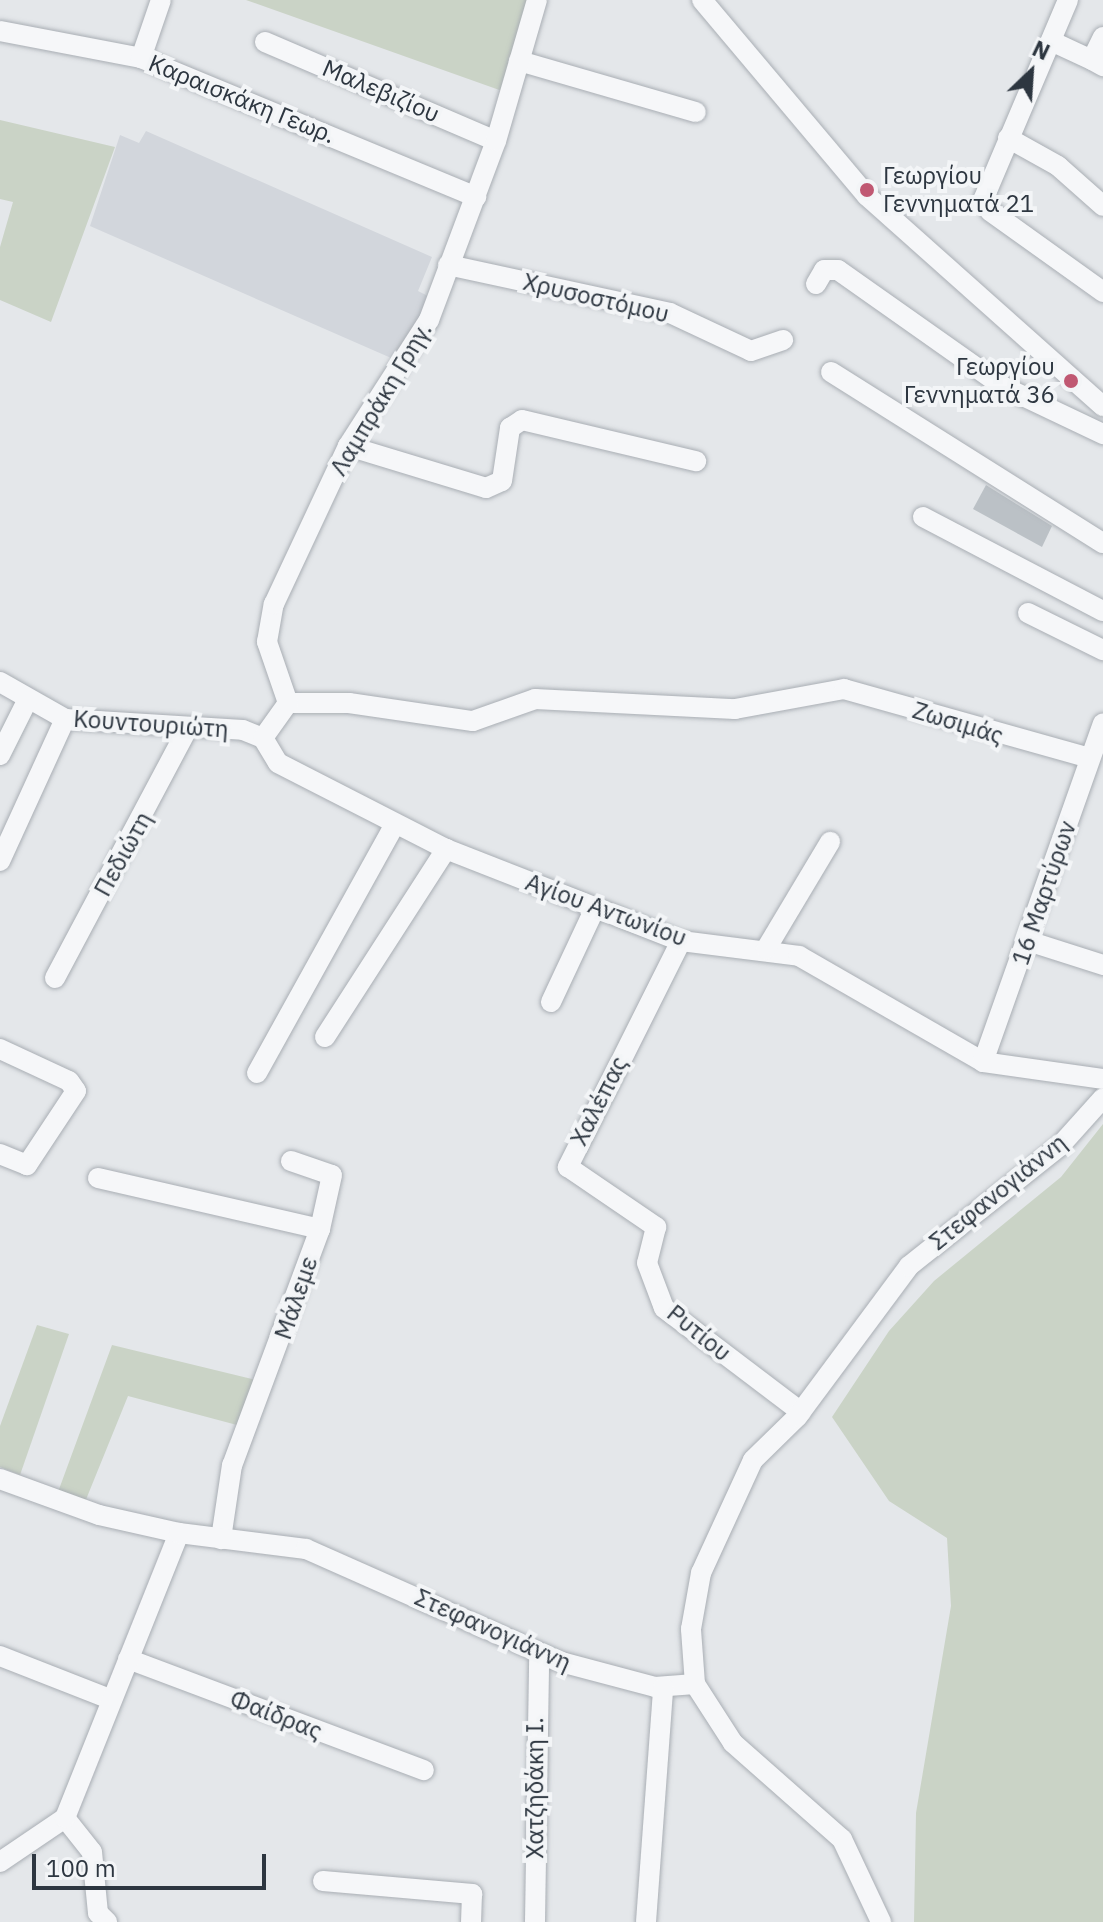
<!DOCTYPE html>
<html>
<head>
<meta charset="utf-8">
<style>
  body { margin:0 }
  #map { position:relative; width:1103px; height:1922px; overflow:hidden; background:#e4e7ea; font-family:"IBM Plex Sans",sans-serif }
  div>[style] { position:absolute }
  .built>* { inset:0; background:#d2d6dc }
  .green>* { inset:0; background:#cad3c6 }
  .building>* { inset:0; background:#bbc1c6 }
  .roads { filter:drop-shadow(0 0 2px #a9aeb4) drop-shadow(0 0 2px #a9aeb4) }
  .minor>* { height:20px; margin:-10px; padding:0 10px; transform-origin:10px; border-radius:10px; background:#f6f7f9 }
  .dots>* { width:22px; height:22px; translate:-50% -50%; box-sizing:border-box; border:4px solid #f3f5f7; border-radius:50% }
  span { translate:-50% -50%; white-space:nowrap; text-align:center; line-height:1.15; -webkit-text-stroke:8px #f3f5f7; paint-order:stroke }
  .street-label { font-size:24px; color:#2d3640 }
  .poi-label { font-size:24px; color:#2d3640 }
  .left { translate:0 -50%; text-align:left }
  .right { translate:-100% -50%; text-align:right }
  .north { position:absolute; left:991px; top:32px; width:80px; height:80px; -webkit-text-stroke:6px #f3f5f7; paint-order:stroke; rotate:25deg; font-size:22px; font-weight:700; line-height:32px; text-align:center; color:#2d3640 }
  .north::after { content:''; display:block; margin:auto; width:28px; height:36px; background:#2d3640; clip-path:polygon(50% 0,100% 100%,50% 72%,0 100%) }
  .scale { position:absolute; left:32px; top:1854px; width:234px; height:36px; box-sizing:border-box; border:4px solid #2d3640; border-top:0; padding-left:10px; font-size:24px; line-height:28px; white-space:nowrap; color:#2d3640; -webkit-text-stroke:6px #f3f5f7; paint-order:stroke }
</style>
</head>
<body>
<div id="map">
  <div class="built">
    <div style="clip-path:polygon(146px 131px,432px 257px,418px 291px,428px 296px,429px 308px,398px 361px,90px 226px,120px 135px,139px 143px)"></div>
  </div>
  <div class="green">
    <div style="clip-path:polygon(246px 0,531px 0,505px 92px)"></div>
    <div style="clip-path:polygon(0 120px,115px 147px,51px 322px,0 300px,0 247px,13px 202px,0 199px)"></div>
    <div style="clip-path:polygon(1103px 1124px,1103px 1922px,914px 1922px,916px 1813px,951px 1606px,947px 1538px,889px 1501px,832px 1417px,889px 1331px,934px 1281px,1061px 1177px)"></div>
    <div style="clip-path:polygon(37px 1325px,69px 1334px,20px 1475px,0 1467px,0 1426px)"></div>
    <div style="clip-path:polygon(112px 1345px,256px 1380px,237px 1425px,128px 1396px,85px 1502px,58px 1492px)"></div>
  </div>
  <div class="building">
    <div style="clip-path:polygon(986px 485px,1052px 526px,1042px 547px,973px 509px)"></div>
  </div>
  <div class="roads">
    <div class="minor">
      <div style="left:702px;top:0;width:256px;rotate:49.9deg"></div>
      <div style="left:867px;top:196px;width:316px;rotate:41.7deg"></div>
      <div style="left:1068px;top:0;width:215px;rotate:113deg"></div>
      <div style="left:984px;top:198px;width:14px;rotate:65deg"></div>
      <div style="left:990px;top:211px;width:139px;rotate:35.6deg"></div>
      <div style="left:0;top:31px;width:144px;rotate:10.8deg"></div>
      <div style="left:141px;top:58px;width:363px;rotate:22.5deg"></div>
      <div style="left:1103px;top:37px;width:25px;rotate:116deg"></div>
      <div style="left:1092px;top:60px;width:13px;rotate:29deg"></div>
      <div style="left:1051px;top:41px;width:45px;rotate:24.9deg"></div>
      <div style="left:265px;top:42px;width:251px;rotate:23.2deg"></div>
      <div style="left:141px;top:58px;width:61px;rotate:-71deg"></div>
      <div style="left:519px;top:61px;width:184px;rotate:16.1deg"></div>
      <div style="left:1008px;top:138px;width:57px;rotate:29.2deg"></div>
      <div style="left:1058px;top:166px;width:60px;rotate:41.6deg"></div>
      <div style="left:448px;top:265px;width:227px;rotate:12.2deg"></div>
      <div style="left:670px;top:313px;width:89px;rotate:25.1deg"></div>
      <div style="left:751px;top:351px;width:34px;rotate:-19deg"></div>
      <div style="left:816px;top:284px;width:16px;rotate:-60deg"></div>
      <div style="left:824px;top:270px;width:14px"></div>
      <div style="left:838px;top:270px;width:203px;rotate:35.2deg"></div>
      <div style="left:1004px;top:387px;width:110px;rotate:25.4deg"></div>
      <div style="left:831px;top:372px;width:321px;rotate:32.2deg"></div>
      <div style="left:348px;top:446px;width:144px;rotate:16.9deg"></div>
      <div style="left:486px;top:488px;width:17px;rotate:-24deg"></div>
      <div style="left:502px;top:481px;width:54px;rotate:-81.4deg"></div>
      <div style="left:510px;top:428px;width:14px;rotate:-34deg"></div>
      <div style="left:522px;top:420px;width:179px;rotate:13.3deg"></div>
      <div style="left:923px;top:517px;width:203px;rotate:27.6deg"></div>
      <div style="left:1028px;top:613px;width:84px;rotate:26.3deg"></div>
      <div style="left:0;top:682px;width:75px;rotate:29.6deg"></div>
      <div style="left:65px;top:719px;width:178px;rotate:3.5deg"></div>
      <div style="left:243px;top:730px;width:22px;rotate:22deg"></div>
      <div style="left:288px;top:703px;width:61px"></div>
      <div style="left:349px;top:703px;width:125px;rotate:8.3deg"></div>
      <div style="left:473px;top:721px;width:66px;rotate:-19.5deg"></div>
      <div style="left:535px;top:699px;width:200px;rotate:2.9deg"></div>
      <div style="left:735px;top:709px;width:111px;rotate:-10.4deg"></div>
      <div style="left:844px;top:689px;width:255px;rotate:15.7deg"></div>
      <div style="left:263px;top:738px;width:29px;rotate:59deg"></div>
      <div style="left:278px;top:763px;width:189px;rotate:27.1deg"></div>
      <div style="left:446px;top:849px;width:252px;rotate:21.4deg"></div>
      <div style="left:681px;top:941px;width:119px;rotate:7.2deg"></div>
      <div style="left:799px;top:956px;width:212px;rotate:29.9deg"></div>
      <div style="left:983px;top:1062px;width:121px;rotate:8.1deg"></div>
      <div style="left:263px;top:738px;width:43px;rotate:-54.5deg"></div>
      <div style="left:288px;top:703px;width:65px;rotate:-109deg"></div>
      <div style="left:267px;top:642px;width:39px;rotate:-80deg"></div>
      <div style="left:274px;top:604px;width:174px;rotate:-64.9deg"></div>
      <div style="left:348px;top:446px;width:150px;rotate:-57.3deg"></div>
      <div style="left:429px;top:320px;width:191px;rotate:-69.5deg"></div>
      <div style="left:496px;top:141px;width:147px;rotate:-73.8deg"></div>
      <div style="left:0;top:755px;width:60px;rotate:-63.4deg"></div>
      <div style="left:0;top:861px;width:156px;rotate:-65.4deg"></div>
      <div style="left:681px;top:941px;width:253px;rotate:116.6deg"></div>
      <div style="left:568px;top:1167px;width:107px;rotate:34.3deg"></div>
      <div style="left:656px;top:1227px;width:37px;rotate:104deg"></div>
      <div style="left:647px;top:1263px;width:48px;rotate:69.3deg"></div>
      <div style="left:664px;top:1308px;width:172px;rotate:37.2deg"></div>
      <div style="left:1028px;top:941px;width:79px;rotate:17.7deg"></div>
      <div style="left:766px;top:949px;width:125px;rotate:-59.1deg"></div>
      <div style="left:55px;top:978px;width:283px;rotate:-62deg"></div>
      <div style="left:551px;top:1002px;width:104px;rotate:-64.9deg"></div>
      <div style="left:325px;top:1037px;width:224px;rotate:-57.2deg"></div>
      <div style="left:0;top:1049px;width:76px;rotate:24.9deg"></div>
      <div style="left:69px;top:1081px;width:12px;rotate:55deg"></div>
      <div style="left:76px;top:1091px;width:89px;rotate:123.5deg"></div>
      <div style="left:27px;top:1165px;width:29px;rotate:-158deg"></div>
      <div style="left:983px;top:1062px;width:359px;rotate:-70.5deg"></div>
      <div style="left:257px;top:1073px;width:282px;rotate:-61deg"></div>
      <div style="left:291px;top:1161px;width:43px;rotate:18.9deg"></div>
      <div style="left:332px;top:1175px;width:55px;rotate:102.5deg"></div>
      <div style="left:98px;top:1178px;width:228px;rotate:12.9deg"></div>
      <div style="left:320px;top:1229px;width:252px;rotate:110.4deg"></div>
      <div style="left:232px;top:1465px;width:75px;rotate:98.5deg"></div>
      <div style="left:0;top:1479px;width:105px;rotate:20deg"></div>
      <div style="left:99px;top:1515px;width:82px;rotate:12.7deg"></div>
      <div style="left:0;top:1656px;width:120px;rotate:21.4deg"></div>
      <div style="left:128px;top:1659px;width:316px;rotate:20.6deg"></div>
      <div style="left:695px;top:1684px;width:70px;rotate:57.2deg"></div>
      <div style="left:733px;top:1743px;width:145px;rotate:41.4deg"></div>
      <div style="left:842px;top:1839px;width:92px;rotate:64.8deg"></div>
      <div style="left:65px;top:1818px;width:43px;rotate:51.5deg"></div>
      <div style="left:92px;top:1852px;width:61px;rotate:84.4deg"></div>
      <div style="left:98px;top:1913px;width:13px;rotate:45deg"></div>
      <div style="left:0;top:1862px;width:78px;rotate:-34.1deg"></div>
      <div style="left:65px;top:1818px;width:307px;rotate:-68.2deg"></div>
      <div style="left:179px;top:1533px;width:128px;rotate:7.2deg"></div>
      <div style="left:306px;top:1549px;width:279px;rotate:23.9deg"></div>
      <div style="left:561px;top:1662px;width:97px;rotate:14.9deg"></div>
      <div style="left:655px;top:1687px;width:40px;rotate:-4.3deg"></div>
      <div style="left:695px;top:1684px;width:55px;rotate:-94.2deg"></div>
      <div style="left:691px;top:1629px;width:57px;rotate:-79.9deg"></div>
      <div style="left:701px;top:1573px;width:124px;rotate:-65.3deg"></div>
      <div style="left:753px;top:1460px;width:62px;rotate:-44.3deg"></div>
      <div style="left:797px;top:1417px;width:188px;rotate:-53.4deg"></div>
      <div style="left:909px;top:1266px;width:193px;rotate:-38.5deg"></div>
      <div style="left:1060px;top:1146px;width:64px;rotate:-48.1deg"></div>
      <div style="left:323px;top:1881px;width:150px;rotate:5deg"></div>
      <div style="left:472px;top:1894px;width:28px;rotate:92deg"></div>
      <div style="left:535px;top:1922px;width:268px;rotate:-89.1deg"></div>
      <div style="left:646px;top:1922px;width:235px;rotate:-85.8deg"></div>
    </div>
  </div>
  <div class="dots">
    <div style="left:867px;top:190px;background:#c05872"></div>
    <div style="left:1071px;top:381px;background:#c05872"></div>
  </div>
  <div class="street-label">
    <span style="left:381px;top:91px;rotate:23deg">Μαλεβιζίου</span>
    <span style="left:242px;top:99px;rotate:22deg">Καραισκάκη Γεωρ.</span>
    <span style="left:596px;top:298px;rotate:13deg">Χρυσοστόμου</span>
    <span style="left:381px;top:399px;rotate:-59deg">Λαμπράκη Γρηγ.</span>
    <span style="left:958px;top:723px;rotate:17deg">Ζωσιμάς</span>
    <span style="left:151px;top:724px;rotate:4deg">Κουντουριώτη</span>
    <span style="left:123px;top:854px;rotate:-61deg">Πεδιώτη</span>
    <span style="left:1044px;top:893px;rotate:-71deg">16 Μαρτύρων</span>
    <span style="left:606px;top:910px;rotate:20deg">Αγίου Αντωνίου</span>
    <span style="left:599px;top:1101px;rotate:-63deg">Χαλέπας</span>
    <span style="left:998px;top:1192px;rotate:-39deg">Στεφανογιάννη</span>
    <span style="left:296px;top:1298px;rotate:-71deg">Μάλεμε</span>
    <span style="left:699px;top:1333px;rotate:39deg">Ρυτίου</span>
    <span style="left:493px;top:1630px;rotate:24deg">Στεφανογιάννη</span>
    <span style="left:276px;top:1715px;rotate:21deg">Φαίδρας</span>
    <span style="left:535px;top:1788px;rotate:-90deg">Χατζηδάκη Ι.</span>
  </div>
  <div class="poi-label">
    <span class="left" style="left:883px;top:190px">Γεωργίου<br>Γεννηματά 21</span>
    <span class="right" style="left:1055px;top:381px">Γεωργίου<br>Γεννηματά 36</span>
  </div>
  <div class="north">N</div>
  <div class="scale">100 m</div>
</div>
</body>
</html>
